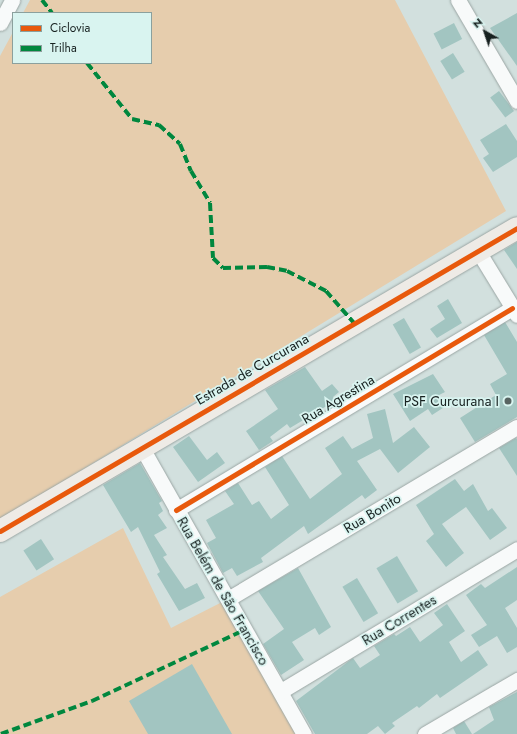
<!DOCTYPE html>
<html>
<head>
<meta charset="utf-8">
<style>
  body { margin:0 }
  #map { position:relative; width:517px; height:734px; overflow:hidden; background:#d2e0de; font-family:Jost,sans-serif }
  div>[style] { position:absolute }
  .green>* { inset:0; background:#e6cdad }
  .building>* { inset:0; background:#a2c5c1; transform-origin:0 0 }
  .roads { filter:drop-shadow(0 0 1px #9aa5a3) drop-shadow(0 0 1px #9aa5a3) }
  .minor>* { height:15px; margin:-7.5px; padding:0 7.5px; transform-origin:7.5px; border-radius:7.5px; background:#f8fafa }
  .primary>* { height:22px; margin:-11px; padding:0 11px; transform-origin:11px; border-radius:11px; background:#eeebe6 }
  .quiet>* { height:4px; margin-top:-2px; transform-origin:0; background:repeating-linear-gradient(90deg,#00873e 0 8px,transparent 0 12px) }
  .cycleway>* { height:5px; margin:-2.5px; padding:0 2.5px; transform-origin:2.5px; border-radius:2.5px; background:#e8590c }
  .dots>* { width:11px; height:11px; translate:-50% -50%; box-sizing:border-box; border:2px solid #d9f4f0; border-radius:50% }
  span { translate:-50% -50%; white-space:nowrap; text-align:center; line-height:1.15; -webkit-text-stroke:3.5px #d9f4f0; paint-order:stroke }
  .street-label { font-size:14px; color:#172120 }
  .poi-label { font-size:14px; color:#172120 }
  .right { translate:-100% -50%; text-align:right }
  .legend { position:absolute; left:12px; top:12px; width:140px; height:52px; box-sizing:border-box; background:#d9f4f0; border:1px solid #8ba09d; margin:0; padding:5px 7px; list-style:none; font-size:12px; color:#172120 }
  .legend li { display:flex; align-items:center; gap:8px; height:20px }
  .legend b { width:20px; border:1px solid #8ba09d }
  .north { position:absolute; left:465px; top:12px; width:40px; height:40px; -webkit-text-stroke:3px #d9f4f0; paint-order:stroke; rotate:320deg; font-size:11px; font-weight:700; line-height:16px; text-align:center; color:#172120 }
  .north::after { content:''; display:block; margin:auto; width:14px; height:18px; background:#172120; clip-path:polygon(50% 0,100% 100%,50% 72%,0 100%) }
</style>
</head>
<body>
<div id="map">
  <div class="green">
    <div style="clip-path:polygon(30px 0,395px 0,506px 211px,0 520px,0 56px,13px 32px,13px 63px,151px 63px,151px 13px,23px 13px)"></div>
    <div style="clip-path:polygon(123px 528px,171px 628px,228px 599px,299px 734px,0 734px,0 597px)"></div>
  </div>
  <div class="building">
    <div style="clip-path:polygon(517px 13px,517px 66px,490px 28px)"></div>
    <div style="left:454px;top:23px;width:18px;height:23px;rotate:63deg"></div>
    <div style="left:453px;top:53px;width:22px;height:15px;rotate:58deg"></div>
    <div style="left:499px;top:91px;width:25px;height:11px;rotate:53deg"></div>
    <div style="clip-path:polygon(506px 124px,517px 141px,517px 157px,493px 172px,483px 158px,489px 154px,480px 140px)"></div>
    <div style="clip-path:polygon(517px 242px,517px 269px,504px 250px)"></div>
    <div style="clip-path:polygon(448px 299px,462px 323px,437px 338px,430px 329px,445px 319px,437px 306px)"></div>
    <div style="left:404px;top:318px;width:34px;height:13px;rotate:60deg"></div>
    <div style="clip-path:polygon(505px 322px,517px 342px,517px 417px,475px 442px,460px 418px,496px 395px,490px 384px,507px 374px,484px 335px)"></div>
    <div style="clip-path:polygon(305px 367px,322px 391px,332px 384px,339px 392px,333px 397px,335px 401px,290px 428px,287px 424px,270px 437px,273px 441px,259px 450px,246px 431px,278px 409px,265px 390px)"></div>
    <div style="clip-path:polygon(433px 374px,445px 392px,439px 395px,446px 406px,432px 415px,428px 409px,410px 421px,393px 394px)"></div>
    <div style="clip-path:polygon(385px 409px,393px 443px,414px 427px,430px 447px,398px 473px,380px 449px,357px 461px,377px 490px,365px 499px,362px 495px,308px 534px,304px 526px,261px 558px,263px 562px,237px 576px,232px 568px,223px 573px,207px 543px,216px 538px,206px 520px,234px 504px,225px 491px,238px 483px,252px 505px,259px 501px,271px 519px,289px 505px,265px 467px,282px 456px,310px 499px,342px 474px,325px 448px,343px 436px,352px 449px,373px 438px,367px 414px)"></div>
    <div style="clip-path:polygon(189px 436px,207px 460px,217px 452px,225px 463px,198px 482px,173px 447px)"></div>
    <div style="clip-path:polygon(516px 438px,517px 439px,517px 476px,499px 448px)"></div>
    <div style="clip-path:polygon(140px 463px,162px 501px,159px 503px,163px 511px,158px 515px,167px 528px,154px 535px,167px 555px,163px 557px,185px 589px,197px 583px,205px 598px,179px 611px,157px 574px,160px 572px,138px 527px,131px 532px,103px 485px)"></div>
    <div style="clip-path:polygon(455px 479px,464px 491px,473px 484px,488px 511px,492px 508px,507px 528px,490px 540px,466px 507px,442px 524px,464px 553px,446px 567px,426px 541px,434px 534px,416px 505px)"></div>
    <div style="left:41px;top:539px;width:24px;height:21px;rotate:57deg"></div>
    <div style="left:397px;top:556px;width:41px;height:24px;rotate:59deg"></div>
    <div style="clip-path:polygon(517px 567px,517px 600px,505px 608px,517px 628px,517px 647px,507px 653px,497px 636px,479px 647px,471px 635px,487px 625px,466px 595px,481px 584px,485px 588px)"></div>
    <div style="clip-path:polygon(298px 568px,331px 627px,319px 635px,315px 628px,292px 642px,304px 660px,281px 675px,263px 644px,284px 629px,258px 591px)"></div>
    <div style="left:357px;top:578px;width:41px;height:17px;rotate:59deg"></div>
    <div style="clip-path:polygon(447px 604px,465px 631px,449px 642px,461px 662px,478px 650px,488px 665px,440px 698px,437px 694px,419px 708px,417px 706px,392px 723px,395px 726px,385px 734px,378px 726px,367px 734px,315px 734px,296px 701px,353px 658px,360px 668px,380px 655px,374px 646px,394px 634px,396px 636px,410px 627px,420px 642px,443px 625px,434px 613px)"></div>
    <div style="clip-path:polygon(192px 664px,232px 734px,148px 734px,129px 701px)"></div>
    <div style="clip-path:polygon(517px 692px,517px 734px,473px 734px,494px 720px,489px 707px)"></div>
    <div style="clip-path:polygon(464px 721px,472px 734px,456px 734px,453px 728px)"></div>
  </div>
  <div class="roads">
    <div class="minor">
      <div style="left:458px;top:0;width:117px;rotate:59.7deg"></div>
      <div style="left:0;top:23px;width:26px;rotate:-62deg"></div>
      <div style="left:478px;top:251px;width:75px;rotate:58.6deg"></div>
      <div style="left:142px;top:448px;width:329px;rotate:60.5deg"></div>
      <div style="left:176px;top:510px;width:392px;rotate:-31deg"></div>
      <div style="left:228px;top:599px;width:336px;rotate:-30.8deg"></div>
      <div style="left:281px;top:691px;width:275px;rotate:-31deg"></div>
      <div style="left:425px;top:734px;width:107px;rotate:-30.4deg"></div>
    </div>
    <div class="primary">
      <div style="left:0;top:531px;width:599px;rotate:-30.37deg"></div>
    </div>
  </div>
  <div class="quiet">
    <div style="left:42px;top:0;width:16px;rotate:52deg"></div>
    <div style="left:87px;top:63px;width:72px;rotate:51.2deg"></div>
    <div style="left:132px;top:119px;width:28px;rotate:13deg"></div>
    <div style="left:159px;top:125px;width:28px;rotate:42deg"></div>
    <div style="left:180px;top:144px;width:29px;rotate:68deg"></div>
    <div style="left:191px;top:171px;width:37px;rotate:59deg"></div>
    <div style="left:210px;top:203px;width:55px;rotate:86.9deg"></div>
    <div style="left:213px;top:258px;width:14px;rotate:45deg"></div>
    <div style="left:223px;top:268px;width:44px;rotate:-1.3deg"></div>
    <div style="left:267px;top:267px;width:20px;rotate:11deg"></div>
    <div style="left:287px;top:271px;width:44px;rotate:27.1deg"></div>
    <div style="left:326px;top:291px;width:43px;rotate:48.8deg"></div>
    <div style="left:1px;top:734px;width:97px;rotate:-19.9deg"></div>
    <div style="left:92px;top:701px;width:168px;rotate:-25deg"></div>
  </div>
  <div class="cycleway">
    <div style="left:176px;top:510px;width:392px;rotate:-31deg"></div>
    <div style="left:0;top:531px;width:599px;rotate:-30.37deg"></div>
  </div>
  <div class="dots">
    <div style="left:508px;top:401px;background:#586462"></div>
  </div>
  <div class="street-label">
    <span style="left:252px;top:369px;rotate:-30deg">Estrada de Curcurana</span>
    <span style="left:338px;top:399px;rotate:-31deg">Rua Agrestina</span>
    <span style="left:372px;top:513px;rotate:-31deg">Rua Bonito</span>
    <span style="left:223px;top:591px;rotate:60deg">Rua Belém de São Francisco</span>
    <span style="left:399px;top:620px;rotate:-31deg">Rua Correntes</span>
  </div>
  <div class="poi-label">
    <span class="right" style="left:499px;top:401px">PSF Curcurana I</span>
  </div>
  <ul class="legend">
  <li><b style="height:5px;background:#e8590c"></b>Ciclovia</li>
  <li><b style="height:5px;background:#00873e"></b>Trilha</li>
  </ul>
  <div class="north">N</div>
</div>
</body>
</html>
